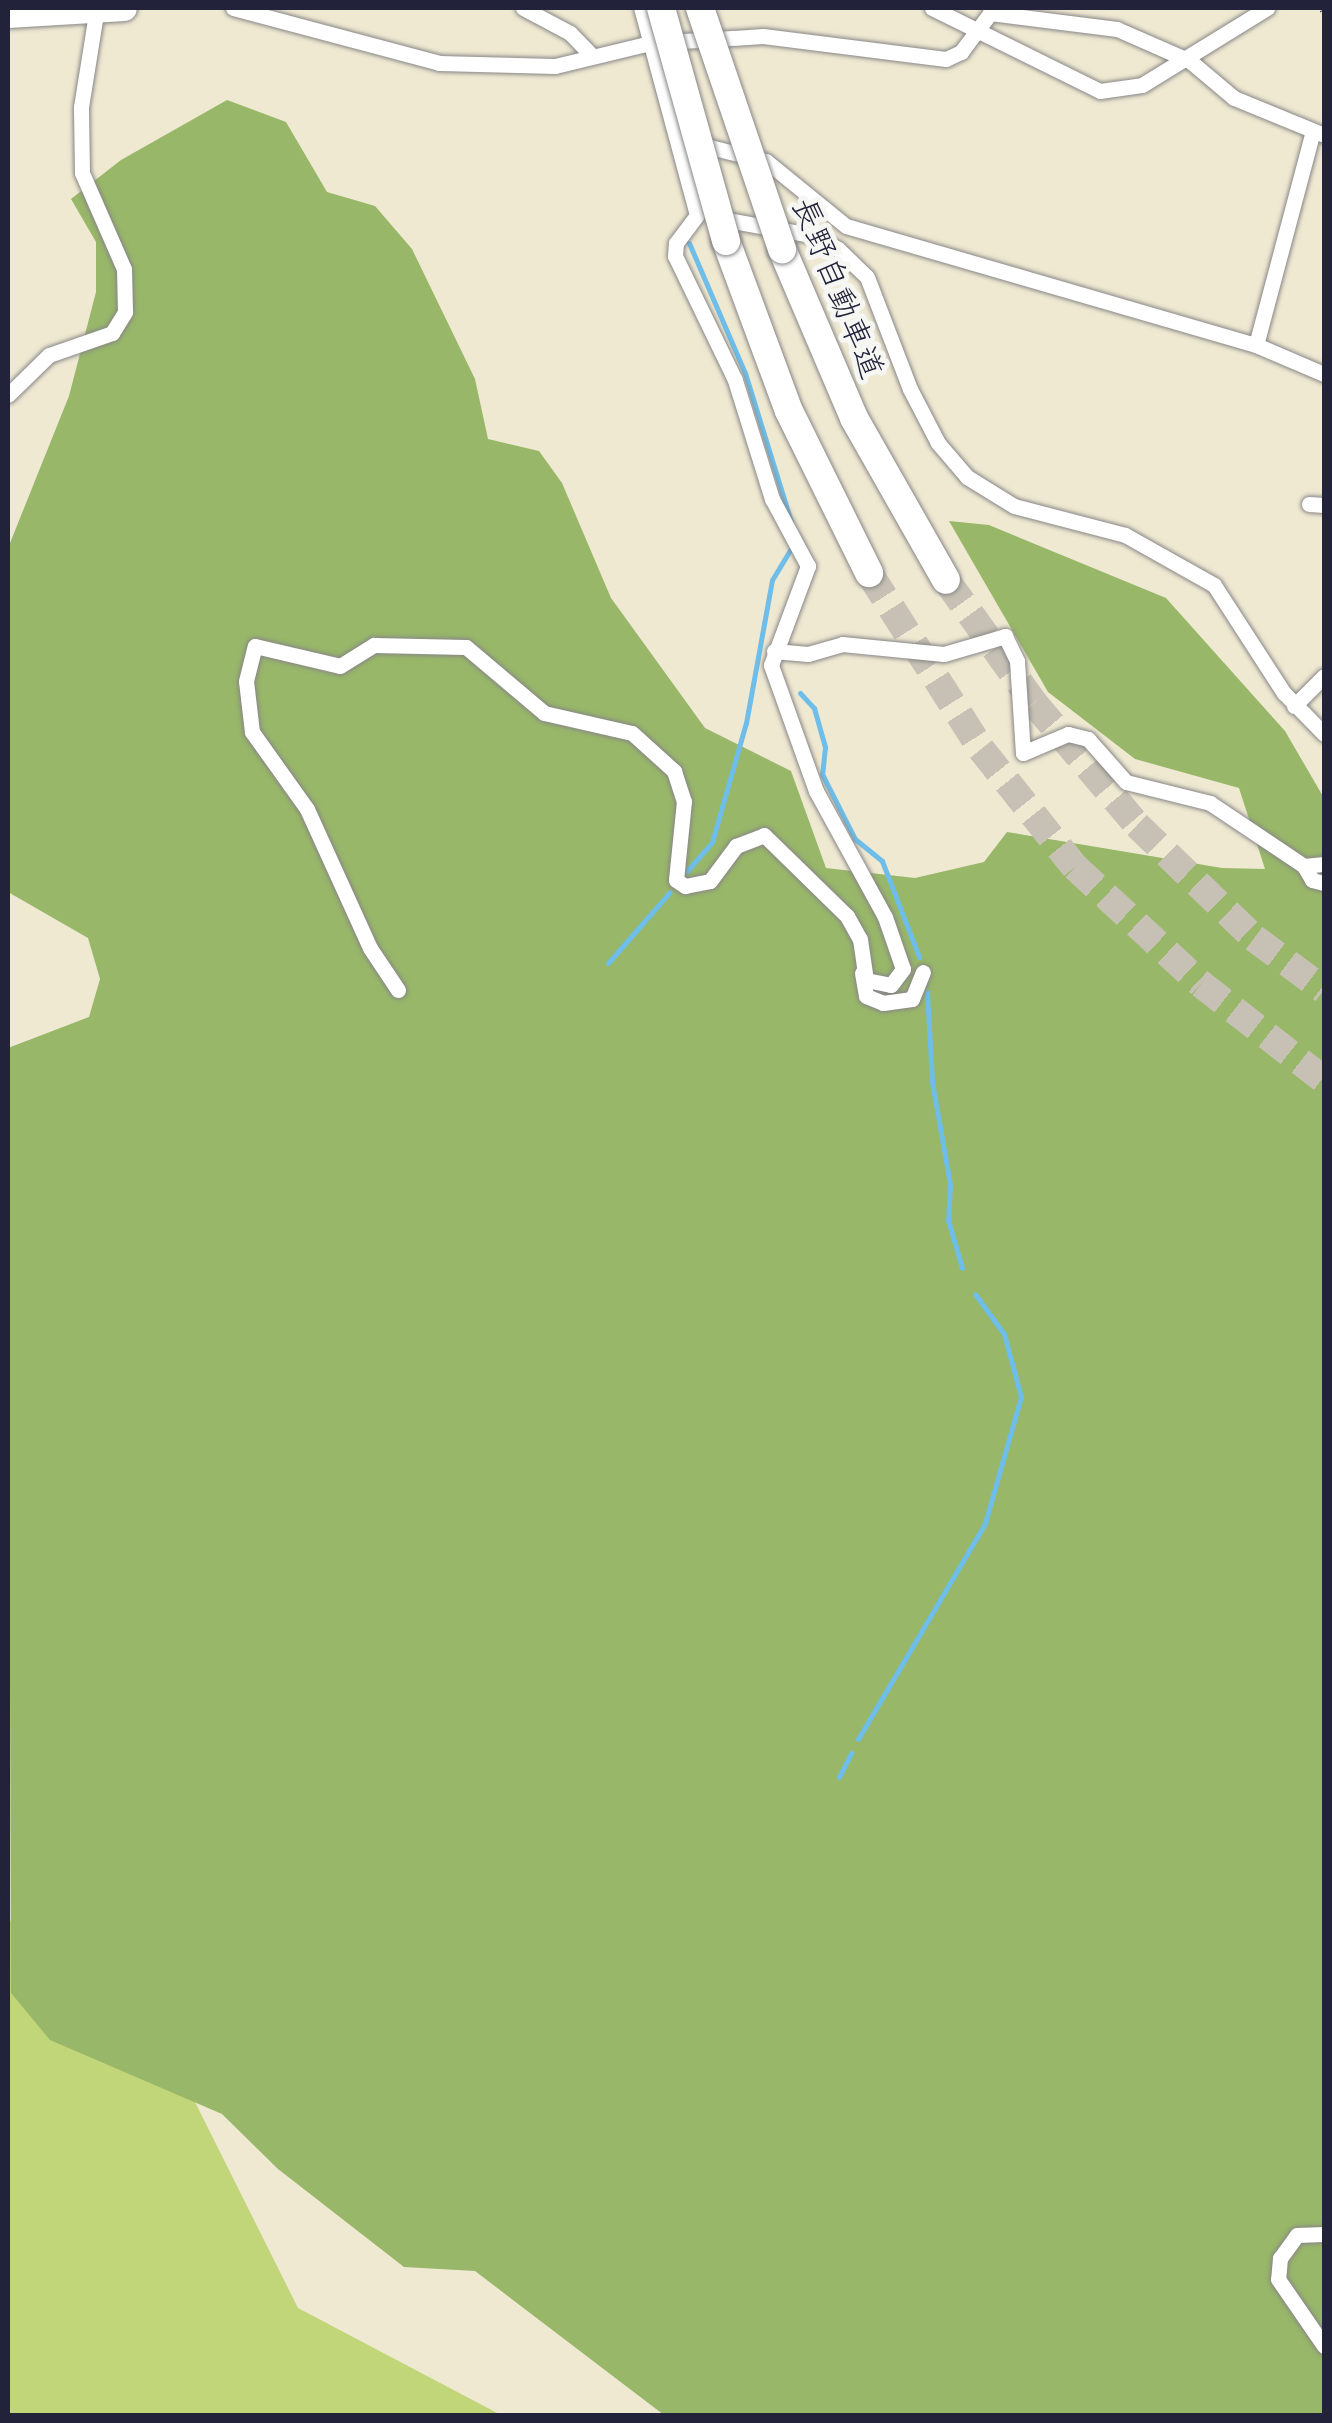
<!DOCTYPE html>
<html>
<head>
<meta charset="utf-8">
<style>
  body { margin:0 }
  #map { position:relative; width:1332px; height:2423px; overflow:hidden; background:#efe9d2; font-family:"Patrick Hand","Klee One",sans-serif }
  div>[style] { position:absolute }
  .green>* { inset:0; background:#c1d679 }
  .forest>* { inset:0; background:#98b769 }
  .stream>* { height:5px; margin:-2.5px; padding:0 2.5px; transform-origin:2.5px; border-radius:2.5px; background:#6ebee9 }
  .motorway-tunnel>* { height:28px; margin-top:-14px; transform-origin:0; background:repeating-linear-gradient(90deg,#c6c1b4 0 28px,transparent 0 42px) }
  .roads { filter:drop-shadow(0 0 2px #888686) drop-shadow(0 0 2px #888686) }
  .minor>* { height:15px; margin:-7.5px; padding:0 7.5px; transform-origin:7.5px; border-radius:7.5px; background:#fff }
  .primary>* { height:25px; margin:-12.5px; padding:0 12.5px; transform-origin:12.5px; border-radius:12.5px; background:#fff }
  .motorway>* { height:28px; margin:-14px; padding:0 14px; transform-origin:14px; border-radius:14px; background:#fff }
  .rail>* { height:9px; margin-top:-4.5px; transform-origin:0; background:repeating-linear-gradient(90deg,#f6f6f2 0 15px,#22223b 0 30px); box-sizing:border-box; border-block:2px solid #22223b }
  .bridges { filter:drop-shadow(0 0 2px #888686) drop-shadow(0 0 2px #888686) }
  .motorway-bridge>* { height:28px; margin:-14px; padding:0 14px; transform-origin:14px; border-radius:14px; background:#fff }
  span { translate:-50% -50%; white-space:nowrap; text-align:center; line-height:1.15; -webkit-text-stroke:10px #f6f6f2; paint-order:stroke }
  .street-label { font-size:32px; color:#22223b }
  .frame { position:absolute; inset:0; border:10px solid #22223b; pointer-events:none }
</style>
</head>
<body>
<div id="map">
  <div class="green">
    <div style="clip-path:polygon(8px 1919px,157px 2026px,298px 2308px,501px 2415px,8px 2415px)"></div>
  </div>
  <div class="forest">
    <div style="clip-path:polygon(227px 100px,286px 122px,327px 192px,375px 206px,412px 249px,475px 379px,488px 439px,539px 451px,562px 483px,611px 598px,705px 728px,791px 771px,826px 868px,915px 878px,984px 862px,1007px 832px,1222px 868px,1265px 869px,1239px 788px,1135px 759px,1048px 692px,949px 521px,989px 525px,1166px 598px,1285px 731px,1324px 798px,1324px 2415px,664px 2415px,475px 2271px,404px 2267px,278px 2169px,222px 2114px,50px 2040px,11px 1993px,8px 1048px,89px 1017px,100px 979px,88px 938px,8px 892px,8px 548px,69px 396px,96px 292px,96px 242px,71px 199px,121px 160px)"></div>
  </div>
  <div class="stream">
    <div style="left:689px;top:243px;width:142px;rotate:66.7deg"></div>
    <div style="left:745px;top:373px;width:156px;rotate:72.8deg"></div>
    <div style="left:800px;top:693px;width:21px;rotate:47deg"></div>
    <div style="left:814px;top:708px;width:41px;rotate:74.2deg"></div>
    <div style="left:825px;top:747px;width:27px;rotate:96deg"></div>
    <div style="left:822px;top:774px;width:73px;rotate:63.1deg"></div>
    <div style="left:855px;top:839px;width:35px;rotate:39deg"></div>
    <div style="left:882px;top:861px;width:103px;rotate:68.9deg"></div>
    <div style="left:687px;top:871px;width:38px;rotate:-49deg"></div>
    <div style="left:712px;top:842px;width:124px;rotate:-74.1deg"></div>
    <div style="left:746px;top:723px;width:145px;rotate:-79.7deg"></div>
    <div style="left:772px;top:580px;width:35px;rotate:-59deg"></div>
    <div style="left:608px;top:963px;width:94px;rotate:-48.9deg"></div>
    <div style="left:927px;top:992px;width:90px;rotate:86.8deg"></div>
    <div style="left:932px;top:1082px;width:104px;rotate:80deg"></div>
    <div style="left:950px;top:1184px;width:36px;rotate:93deg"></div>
    <div style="left:948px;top:1220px;width:50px;rotate:73.7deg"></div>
    <div style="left:858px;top:1739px;width:251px;rotate:-59.5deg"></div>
    <div style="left:985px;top:1523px;width:131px;rotate:-74.1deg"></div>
    <div style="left:1021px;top:1397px;width:65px;rotate:-105.1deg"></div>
    <div style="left:1004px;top:1334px;width:49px;rotate:-125.9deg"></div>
    <div style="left:839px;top:1777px;width:27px;rotate:-63deg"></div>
  </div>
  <div class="motorway-tunnel">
    <div style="left:869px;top:573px;width:209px;rotate:57.5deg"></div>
    <div style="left:981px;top:749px;width:151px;rotate:51.5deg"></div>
    <div style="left:1075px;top:867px;width:172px;rotate:42.9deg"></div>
    <div style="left:1201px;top:984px;width:156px;rotate:38deg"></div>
    <div style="left:946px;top:580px;width:151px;rotate:54.4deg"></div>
    <div style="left:1034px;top:703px;width:160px;rotate:49.8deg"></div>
    <div style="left:1137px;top:825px;width:163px;rotate:44deg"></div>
    <div style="left:1254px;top:938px;width:87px;rotate:36.6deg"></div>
  </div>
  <div class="roads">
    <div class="minor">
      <div style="left:233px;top:8px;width:213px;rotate:14.9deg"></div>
      <div style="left:439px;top:63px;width:116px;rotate:1.5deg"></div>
      <div style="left:555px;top:66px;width:98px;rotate:-13.6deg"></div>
      <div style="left:650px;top:43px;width:113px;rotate:-3.5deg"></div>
      <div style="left:763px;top:36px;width:184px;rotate:7.2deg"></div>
      <div style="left:946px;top:59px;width:17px;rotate:-25deg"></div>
      <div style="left:961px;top:52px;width:55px;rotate:-53.1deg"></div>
      <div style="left:523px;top:8px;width:53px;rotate:28deg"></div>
      <div style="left:570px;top:33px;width:32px;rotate:46deg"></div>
      <div style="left:932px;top:8px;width:187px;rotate:26.3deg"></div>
      <div style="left:1100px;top:91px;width:42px;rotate:-8.1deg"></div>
      <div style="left:1142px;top:85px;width:147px;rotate:-31.6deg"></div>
      <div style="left:990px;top:13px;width:128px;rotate:7.2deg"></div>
      <div style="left:1117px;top:29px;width:80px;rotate:23.7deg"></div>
      <div style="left:1190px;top:61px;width:57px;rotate:40.1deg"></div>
      <div style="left:1234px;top:98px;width:97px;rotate:22.3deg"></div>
      <div style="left:698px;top:144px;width:70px;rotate:14deg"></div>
      <div style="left:766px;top:161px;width:103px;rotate:39.1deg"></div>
      <div style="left:846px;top:226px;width:427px;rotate:16.2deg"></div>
      <div style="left:1256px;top:345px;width:74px;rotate:23.1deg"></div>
      <div style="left:716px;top:218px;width:97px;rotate:10.1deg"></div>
      <div style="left:811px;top:235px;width:30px;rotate:27deg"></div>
      <div style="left:838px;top:249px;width:40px;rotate:44deg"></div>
      <div style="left:867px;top:277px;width:120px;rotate:69deg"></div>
      <div style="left:910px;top:389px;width:61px;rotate:62.6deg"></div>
      <div style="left:938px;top:443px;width:45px;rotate:49.5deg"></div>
      <div style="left:967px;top:477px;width:55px;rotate:31.7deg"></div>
      <div style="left:1014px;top:506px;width:115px;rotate:14.6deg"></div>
      <div style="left:1125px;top:535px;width:102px;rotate:29.3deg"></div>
      <div style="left:1214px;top:585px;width:129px;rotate:57.1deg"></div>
      <div style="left:1284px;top:693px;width:57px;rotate:45.7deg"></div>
      <div style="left:1256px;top:345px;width:217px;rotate:-75.1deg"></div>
      <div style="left:8px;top:395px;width:57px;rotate:-44.3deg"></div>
      <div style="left:49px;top:355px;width:67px;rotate:-19.2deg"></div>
      <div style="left:112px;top:333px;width:25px;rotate:-58deg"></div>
      <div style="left:125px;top:312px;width:43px;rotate:-91.3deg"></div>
      <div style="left:124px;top:269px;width:105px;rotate:-113.6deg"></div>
      <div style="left:82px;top:173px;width:66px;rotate:-90.9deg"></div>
      <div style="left:81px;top:107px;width:95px;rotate:-80.9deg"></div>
      <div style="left:1309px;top:504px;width:15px;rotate:4deg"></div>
      <div style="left:774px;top:651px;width:34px;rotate:5deg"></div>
      <div style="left:808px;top:654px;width:35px;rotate:-16deg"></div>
      <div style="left:842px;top:644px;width:102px;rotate:5.6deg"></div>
      <div style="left:944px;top:654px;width:64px;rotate:-16.4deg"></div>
      <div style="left:1005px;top:636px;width:28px;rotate:64deg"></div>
      <div style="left:1017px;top:661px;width:92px;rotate:86.3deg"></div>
      <div style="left:1023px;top:753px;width:49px;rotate:-22.9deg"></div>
      <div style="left:1068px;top:734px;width:21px;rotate:14deg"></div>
      <div style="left:1088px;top:739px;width:57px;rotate:48.5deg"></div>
      <div style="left:1126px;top:782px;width:87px;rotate:14deg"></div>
      <div style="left:1210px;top:803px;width:113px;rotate:33.8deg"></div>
      <div style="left:1304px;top:866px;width:20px;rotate:-6deg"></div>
      <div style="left:1294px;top:706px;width:42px;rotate:-45deg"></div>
      <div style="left:1304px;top:866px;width:16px;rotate:60deg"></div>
      <div style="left:1312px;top:880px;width:12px;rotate:14deg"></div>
      <div style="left:862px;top:973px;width:23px;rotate:80deg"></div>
      <div style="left:866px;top:996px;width:18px;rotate:22deg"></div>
      <div style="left:883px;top:1003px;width:29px;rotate:-8deg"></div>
      <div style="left:912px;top:999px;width:29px;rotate:-68deg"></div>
      <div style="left:398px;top:990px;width:50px;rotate:-123.7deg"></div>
      <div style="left:370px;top:948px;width:153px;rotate:-114.4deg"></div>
      <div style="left:307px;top:809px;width:95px;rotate:-125.5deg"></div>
      <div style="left:252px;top:732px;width:51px;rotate:-96.7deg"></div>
      <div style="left:246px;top:681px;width:36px;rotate:-76deg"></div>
      <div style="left:255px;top:646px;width:87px;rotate:13.2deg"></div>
      <div style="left:340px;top:666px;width:40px;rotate:-32deg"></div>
      <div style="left:374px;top:645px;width:92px;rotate:1.2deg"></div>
      <div style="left:466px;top:647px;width:102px;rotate:40.2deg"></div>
      <div style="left:544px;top:713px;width:90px;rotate:12.8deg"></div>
      <div style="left:632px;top:733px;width:57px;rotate:42.1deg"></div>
      <div style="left:674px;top:771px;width:32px;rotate:72deg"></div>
      <div style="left:684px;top:801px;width:79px;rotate:95.8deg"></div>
      <div style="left:676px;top:880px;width:11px;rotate:34deg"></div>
      <div style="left:685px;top:886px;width:25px;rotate:-11deg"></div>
      <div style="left:710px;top:881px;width:44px;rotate:-53.4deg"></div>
      <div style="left:736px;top:846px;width:30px;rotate:-21deg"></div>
      <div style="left:764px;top:835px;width:116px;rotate:44.3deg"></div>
      <div style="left:847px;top:916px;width:26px;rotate:61deg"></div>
      <div style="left:860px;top:939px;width:41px;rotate:81.7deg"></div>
      <div style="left:866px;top:980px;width:25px;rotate:11deg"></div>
      <div style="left:891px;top:985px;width:20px;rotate:-53deg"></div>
      <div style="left:903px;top:969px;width:55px;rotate:-109.1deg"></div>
      <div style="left:885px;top:917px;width:144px;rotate:-118.7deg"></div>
      <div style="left:816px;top:791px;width:134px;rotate:-109.7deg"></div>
      <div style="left:771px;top:665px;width:106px;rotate:-69.5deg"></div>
      <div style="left:808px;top:566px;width:76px;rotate:-118.2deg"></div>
      <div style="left:772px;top:499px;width:125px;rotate:-107.3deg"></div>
      <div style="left:735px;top:380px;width:138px;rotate:-115.8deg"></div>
      <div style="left:675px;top:256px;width:13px;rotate:-86deg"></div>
      <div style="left:676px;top:243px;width:35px;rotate:-53deg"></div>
      <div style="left:697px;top:215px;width:214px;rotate:-105.1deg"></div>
      <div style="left:1324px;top:2234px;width:27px;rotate:178deg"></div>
      <div style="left:1297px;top:2235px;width:29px;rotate:126deg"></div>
      <div style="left:1280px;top:2258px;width:21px;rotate:95deg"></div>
      <div style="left:1278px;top:2279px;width:81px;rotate:55.5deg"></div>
    </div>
    <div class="primary">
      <div style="left:8px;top:15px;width:116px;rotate:-3.5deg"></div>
    </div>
    <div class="motorway">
      <div style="left:726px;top:241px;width:181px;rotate:69.7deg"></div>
      <div style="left:789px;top:411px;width:181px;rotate:63.7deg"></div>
      <div style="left:782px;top:249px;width:184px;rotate:66.9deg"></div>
      <div style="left:854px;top:418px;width:186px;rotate:60.4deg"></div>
    </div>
  </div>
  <div class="rail">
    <div style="left:1323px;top:8px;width:1px;rotate:45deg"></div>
  </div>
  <div class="bridges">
    <div class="motorway-bridge">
      <div style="left:661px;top:8px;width:242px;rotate:74.4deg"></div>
      <div style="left:700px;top:8px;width:255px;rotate:71.2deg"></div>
    </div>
  </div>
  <div class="street-label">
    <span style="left:838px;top:288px;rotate:68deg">長野自動車道</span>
  </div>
  <div class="frame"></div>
</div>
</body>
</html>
